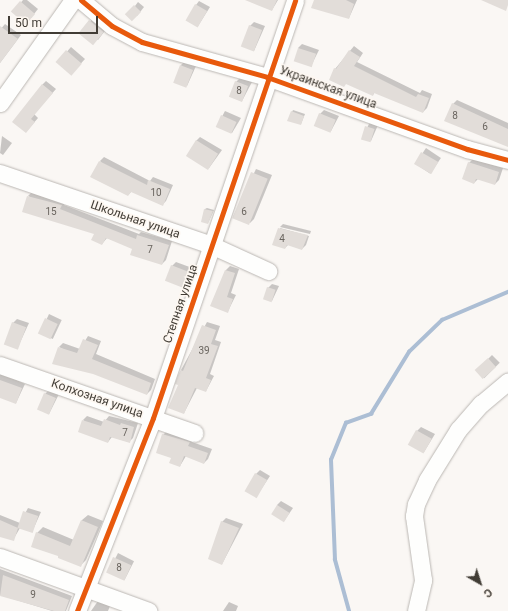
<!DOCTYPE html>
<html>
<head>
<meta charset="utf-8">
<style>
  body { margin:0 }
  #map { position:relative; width:508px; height:611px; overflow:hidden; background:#faf7f4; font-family:Roboto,sans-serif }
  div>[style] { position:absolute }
  .shadow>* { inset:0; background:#0003; transform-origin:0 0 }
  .stream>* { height:3.5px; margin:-1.75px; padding:0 1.75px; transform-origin:1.75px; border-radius:1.75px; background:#acbed4 }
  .building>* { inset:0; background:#e2ddd9; transform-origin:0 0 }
  .roads { filter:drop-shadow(0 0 1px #bbb7b3) drop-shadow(0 0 1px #bbb7b3) }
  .minor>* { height:17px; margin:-8.5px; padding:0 8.5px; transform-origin:8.5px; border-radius:8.5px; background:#fefefd }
  .cycleway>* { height:5px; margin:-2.5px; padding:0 2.5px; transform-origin:2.5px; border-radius:2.5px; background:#e8590c }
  span { translate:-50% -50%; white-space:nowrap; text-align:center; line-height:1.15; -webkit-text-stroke:3px #fdf7f1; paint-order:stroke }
  .number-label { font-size:10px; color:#6a655f }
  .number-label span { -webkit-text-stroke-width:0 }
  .street-label { font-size:12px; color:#413c35 }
  .north { position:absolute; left:460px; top:563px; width:40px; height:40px; -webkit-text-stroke:3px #fdf7f1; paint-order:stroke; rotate:141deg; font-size:11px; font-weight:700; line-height:16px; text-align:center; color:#413c35 }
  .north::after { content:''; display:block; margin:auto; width:14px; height:18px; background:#413c35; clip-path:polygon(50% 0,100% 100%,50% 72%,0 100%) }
  .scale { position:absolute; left:8px; top:16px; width:90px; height:18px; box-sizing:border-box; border:2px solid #413c35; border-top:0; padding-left:5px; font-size:12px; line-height:14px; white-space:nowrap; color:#413c35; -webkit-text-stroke:3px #fdf7f1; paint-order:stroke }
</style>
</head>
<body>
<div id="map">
  <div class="shadow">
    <div style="clip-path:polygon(23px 0,27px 0,38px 9px,30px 19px,13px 12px)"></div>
    <div style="clip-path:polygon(263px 0,278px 0,272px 10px)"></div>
    <div style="clip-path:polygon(315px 0,357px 0,349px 18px)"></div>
    <div style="clip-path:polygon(199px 1px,210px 7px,198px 26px,196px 5px)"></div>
    <div style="clip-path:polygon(138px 2px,144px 7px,137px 16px,135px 6px)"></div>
    <div style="clip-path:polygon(94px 17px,107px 28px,98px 40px,81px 34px)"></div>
    <div style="clip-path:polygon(254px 22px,265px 26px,254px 51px,250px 26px)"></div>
    <div style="clip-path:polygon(5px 24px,21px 35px,0 63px,0 30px)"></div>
    <div style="clip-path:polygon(302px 44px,319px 50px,311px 66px,298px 48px)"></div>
    <div style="clip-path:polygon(354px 46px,363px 53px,357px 62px,420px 93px,422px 90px,432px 94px,427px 108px,423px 112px,375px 92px,373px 95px,335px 69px)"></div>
    <div style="clip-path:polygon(71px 47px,85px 59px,75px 70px,58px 62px)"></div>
    <div style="clip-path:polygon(185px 61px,196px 66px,187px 86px,181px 65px)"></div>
    <div style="clip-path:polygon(240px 78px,252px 82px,242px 101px,236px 82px)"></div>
    <div style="clip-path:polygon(46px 81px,56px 89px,34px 114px,38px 118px,26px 132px,42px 85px)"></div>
    <div style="clip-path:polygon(457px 100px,508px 123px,508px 146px,453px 104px)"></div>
    <div style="clip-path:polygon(293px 110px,305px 114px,301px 124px,292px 112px)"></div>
    <div style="clip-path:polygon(324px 110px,339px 116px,331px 131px,320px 114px)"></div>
    <div style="clip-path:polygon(225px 111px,241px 118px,232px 133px,217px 126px)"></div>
    <div style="clip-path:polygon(370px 122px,378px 125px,371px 141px,362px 138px)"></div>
    <div style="clip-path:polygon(2px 136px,12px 143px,3px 155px,0 153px)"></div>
    <div style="clip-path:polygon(200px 137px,222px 150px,209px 168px,196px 141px)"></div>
    <div style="left:426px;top:148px;width:18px;height:19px;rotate:34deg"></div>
    <div style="clip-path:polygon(104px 157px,150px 181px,153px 177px,173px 185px,166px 201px,162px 205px,132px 191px,128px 195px,100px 161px)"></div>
    <div style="clip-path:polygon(473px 159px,503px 168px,499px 180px,495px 184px,478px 179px,474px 183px,469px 163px)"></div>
    <div style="clip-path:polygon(256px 169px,272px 175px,254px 219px,250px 223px,233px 217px)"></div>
    <div style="clip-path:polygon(32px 192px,65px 201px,64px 205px,139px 234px,141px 232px,172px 241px,166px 260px,162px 264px,134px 248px,107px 238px,102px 244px,95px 233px,28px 196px)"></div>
    <div style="clip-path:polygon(207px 208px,214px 210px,208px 223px,205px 209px)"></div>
    <div style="clip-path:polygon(283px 224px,311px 231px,310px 234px,280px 227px)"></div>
    <div style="clip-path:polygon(280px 228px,309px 236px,306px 245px,302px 249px,289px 244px,285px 248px)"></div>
    <div style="clip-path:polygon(176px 262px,195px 269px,186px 287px,172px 266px)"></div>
    <div style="clip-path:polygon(230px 266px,239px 269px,231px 293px,236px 295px,228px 311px,220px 290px,226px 270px)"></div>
    <div style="clip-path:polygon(272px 284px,279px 286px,272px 301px,268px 288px)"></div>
    <div style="left:49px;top:314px;width:14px;height:21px;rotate:25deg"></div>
    <div style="clip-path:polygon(17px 319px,29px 323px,17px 349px,13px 323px)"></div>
    <div style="clip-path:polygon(207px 322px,220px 326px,215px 340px,221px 342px,210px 374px,214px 376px,206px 391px,197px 388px,184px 413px,179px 385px,181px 370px)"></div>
    <div style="clip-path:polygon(88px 336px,101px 341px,96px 354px,155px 379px,151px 390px,147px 394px,59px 347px,63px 343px,80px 349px)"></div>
    <div style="left:492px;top:355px;width:11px;height:22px;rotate:45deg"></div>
    <div style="clip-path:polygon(0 372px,25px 384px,16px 403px,0 391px)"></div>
    <div style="clip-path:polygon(49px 390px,59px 394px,49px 414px,45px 394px)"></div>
    <div style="clip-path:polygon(87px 416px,104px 422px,109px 416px,138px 423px,133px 438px,129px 442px,112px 437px,108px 442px,83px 420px)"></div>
    <div style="clip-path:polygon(421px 427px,435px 434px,424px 452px,417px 431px)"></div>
    <div style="clip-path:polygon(167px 431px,193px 438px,192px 442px,212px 449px,208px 459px,204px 463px,186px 456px,180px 466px,172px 458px,163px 435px)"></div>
    <div style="clip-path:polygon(260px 470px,270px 476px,256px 497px,256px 474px)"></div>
    <div style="clip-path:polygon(281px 501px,293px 508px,284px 521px,277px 505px)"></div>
    <div style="clip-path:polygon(28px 508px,41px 512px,32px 532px,20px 528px,13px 540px,0 534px,0 515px,20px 523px)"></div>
    <div style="clip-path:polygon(88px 515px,103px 521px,86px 560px,80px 566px,37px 533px,43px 527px,74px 540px,82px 520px)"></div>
    <div style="clip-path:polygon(226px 518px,243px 524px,222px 564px,222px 522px)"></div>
    <div style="left:118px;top:553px;width:18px;height:21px;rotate:27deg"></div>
    <div style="clip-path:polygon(0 569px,72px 596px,66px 611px,52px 611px,0 595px)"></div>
    <div style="clip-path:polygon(98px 601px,110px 606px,108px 611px,91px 611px)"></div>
    <div style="clip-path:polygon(229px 602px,238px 606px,236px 611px,223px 611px)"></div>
  </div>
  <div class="stream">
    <div style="left:349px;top:611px;width:53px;rotate:-105.4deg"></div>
    <div style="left:335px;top:560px;width:100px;rotate:-92.3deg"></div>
    <div style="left:331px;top:460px;width:40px;rotate:-68deg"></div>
    <div style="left:346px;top:423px;width:27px;rotate:-20deg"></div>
    <div style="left:371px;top:414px;width:73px;rotate:-58.5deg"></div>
    <div style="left:409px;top:352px;width:46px;rotate:-44.1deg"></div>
    <div style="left:442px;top:320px;width:72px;rotate:-23deg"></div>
  </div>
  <div class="building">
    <div style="clip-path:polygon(245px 0,277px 0,272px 11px)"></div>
    <div style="clip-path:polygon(314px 0,346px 0,354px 4px,349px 19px,311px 8px)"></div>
    <div style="clip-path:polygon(481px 0,508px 0,508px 5px,506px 11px)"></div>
    <div style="left:20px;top:1px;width:20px;height:14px;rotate:41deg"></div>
    <div style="left:195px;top:4px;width:14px;height:19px;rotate:30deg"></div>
    <div style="left:134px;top:5px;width:10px;height:13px;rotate:45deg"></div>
    <div style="left:89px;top:20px;width:19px;height:17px;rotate:39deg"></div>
    <div style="left:249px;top:25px;width:14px;height:23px;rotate:21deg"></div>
    <div style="clip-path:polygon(0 26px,18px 39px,0 63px)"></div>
    <div style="left:298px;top:48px;width:19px;height:14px;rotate:18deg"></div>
    <div style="left:66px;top:50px;width:21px;height:16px;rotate:41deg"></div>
    <div style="clip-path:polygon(349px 50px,360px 57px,354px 66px,416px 97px,418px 94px,429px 98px,423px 113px,374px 93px,373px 96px,346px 84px,344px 87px,329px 80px,334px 68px,336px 69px)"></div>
    <div style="left:180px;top:65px;width:14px;height:19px;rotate:21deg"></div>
    <div style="left:235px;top:81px;width:14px;height:17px;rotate:21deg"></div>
    <div style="clip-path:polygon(42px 84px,53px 93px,31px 119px,35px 122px,26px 133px,12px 122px)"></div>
    <div style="clip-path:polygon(452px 103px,508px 129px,508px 147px,444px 121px)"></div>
    <div style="clip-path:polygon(291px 111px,304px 116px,301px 125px,287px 121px)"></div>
    <div style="left:319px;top:113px;width:18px;height:14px;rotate:22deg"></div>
    <div style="left:221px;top:115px;width:17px;height:13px;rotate:24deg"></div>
    <div style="left:365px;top:126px;width:10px;height:14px;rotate:17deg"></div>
    <div style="left:196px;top:140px;width:26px;height:19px;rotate:32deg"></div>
    <div style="left:421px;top:152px;width:20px;height:14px;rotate:30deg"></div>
    <div style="clip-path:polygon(99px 161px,147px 185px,148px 180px,170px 189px,163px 206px,131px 192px,128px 196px,90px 177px)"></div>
    <div style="clip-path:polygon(468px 162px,499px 172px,495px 185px,476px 179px,474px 184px,462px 179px)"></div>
    <div style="left:251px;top:172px;width:18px;height:50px;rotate:22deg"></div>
    <div style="clip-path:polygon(27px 196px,62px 205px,60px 209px,136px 239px,137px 235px,169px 245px,162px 265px,130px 255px,132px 249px,106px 238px,102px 245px,91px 240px,94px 234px,22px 212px)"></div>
    <div style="clip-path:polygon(204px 209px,213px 211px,208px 224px,201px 222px)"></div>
    <div style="clip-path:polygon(278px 228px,308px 235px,302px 250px,287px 245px,285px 249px,272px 245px)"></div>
    <div style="left:171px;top:265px;width:22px;height:17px;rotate:21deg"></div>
    <div style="clip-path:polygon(225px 270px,235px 273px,227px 297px,233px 299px,228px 313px,210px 306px)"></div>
    <div style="left:267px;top:287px;width:9px;height:13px;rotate:18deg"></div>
    <div style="left:45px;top:318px;width:14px;height:17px;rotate:25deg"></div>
    <div style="left:12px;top:322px;width:15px;height:24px;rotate:20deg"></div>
    <div style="clip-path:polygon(202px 325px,216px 330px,211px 344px,218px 346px,206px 378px,211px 380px,206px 392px,195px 388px,184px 414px,168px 408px,178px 385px,175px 384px,178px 375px,181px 370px,183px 371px)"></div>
    <div style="clip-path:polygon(83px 339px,98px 345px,92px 359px,151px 383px,147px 395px,93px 374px,52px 364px,58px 347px,77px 353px)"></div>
    <div style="left:488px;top:358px;width:12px;height:18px;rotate:48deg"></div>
    <div style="clip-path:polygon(0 380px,22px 388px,16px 404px,0 398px)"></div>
    <div style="left:44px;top:393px;width:13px;height:18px;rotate:23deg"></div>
    <div style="clip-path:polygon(104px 419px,120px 425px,121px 423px,134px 427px,130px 443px,110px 437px,108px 443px,78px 432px,82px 420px,101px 426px)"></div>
    <div style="left:416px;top:430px;width:18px;height:17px;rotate:29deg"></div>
    <div style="clip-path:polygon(162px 434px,190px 442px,188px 446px,208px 453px,204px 464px,184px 456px,180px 467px,169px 463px,171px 458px,156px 453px)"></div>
    <div style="left:255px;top:473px;width:14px;height:21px;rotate:30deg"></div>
    <div style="left:277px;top:505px;width:15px;height:11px;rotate:32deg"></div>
    <div style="left:23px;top:511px;width:16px;height:18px;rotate:18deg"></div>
    <div style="clip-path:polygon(0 520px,18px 528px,14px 541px,0 537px)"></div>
    <div style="clip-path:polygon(81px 520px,98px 527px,81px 567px,58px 558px,58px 556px,31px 547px,36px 532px,70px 546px)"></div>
    <div style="clip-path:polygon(221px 521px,239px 528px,222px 565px,208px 559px)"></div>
    <div style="left:113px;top:557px;width:20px;height:17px;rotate:24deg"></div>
    <div style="clip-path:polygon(3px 575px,69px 600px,65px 611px,54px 611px,0 596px)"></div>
  </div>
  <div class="roads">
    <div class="minor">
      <div style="left:81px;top:0;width:40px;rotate:40deg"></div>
      <div style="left:112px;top:26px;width:34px;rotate:28deg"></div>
      <div style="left:142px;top:42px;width:130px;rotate:15.6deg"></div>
      <div style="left:267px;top:77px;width:213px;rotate:19.8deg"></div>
      <div style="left:467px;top:149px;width:42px;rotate:15deg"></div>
      <div style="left:0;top:103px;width:126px;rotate:-54.7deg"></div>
      <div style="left:0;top:173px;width:223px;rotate:18.8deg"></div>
      <div style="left:211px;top:245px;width:63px;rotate:24.5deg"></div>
      <div style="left:0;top:365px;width:206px;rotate:19.3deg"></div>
      <div style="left:0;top:557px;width:158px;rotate:20deg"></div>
      <div style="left:77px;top:611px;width:207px;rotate:-68.5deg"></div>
      <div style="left:153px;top:418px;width:441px;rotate:-71.2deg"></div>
      <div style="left:416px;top:611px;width:32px;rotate:-77deg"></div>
      <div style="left:423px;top:580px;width:65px;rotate:-98deg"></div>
      <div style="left:414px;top:516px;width:12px;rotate:-81deg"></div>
      <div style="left:416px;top:504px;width:26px;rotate:-65deg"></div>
      <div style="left:427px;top:480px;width:59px;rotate:-58.2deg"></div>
      <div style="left:458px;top:430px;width:35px;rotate:-49deg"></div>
      <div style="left:481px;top:404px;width:35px;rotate:-40deg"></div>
    </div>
  </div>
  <div class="cycleway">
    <div style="left:81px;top:0;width:40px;rotate:40deg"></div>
    <div style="left:112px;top:26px;width:34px;rotate:28deg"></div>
    <div style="left:142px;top:42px;width:130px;rotate:15.6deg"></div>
    <div style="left:267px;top:77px;width:213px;rotate:19.8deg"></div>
    <div style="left:467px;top:149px;width:42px;rotate:15deg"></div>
    <div style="left:77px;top:611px;width:207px;rotate:-68.5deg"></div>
    <div style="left:153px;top:418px;width:441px;rotate:-71.2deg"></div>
  </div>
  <div class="number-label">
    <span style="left:239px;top:91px">8</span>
    <span style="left:455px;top:116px">8</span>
    <span style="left:485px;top:127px">6</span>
    <span style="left:156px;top:193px">10</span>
    <span style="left:51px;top:212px">15</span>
    <span style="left:244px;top:212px">6</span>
    <span style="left:282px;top:239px">4</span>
    <span style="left:150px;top:250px">7</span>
    <span style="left:204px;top:351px">39</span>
    <span style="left:125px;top:433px">7</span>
    <span style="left:119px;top:568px">8</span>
    <span style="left:33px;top:595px">9</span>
  </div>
  <div class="street-label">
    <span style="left:328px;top:88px;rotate:20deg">Украинская улица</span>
    <span style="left:135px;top:220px;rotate:19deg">Школьная улица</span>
    <span style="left:181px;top:304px;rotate:-71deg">Степная улица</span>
    <span style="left:97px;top:399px;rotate:19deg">Колхозная улица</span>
  </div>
  <div class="north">С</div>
  <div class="scale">50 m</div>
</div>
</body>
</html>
